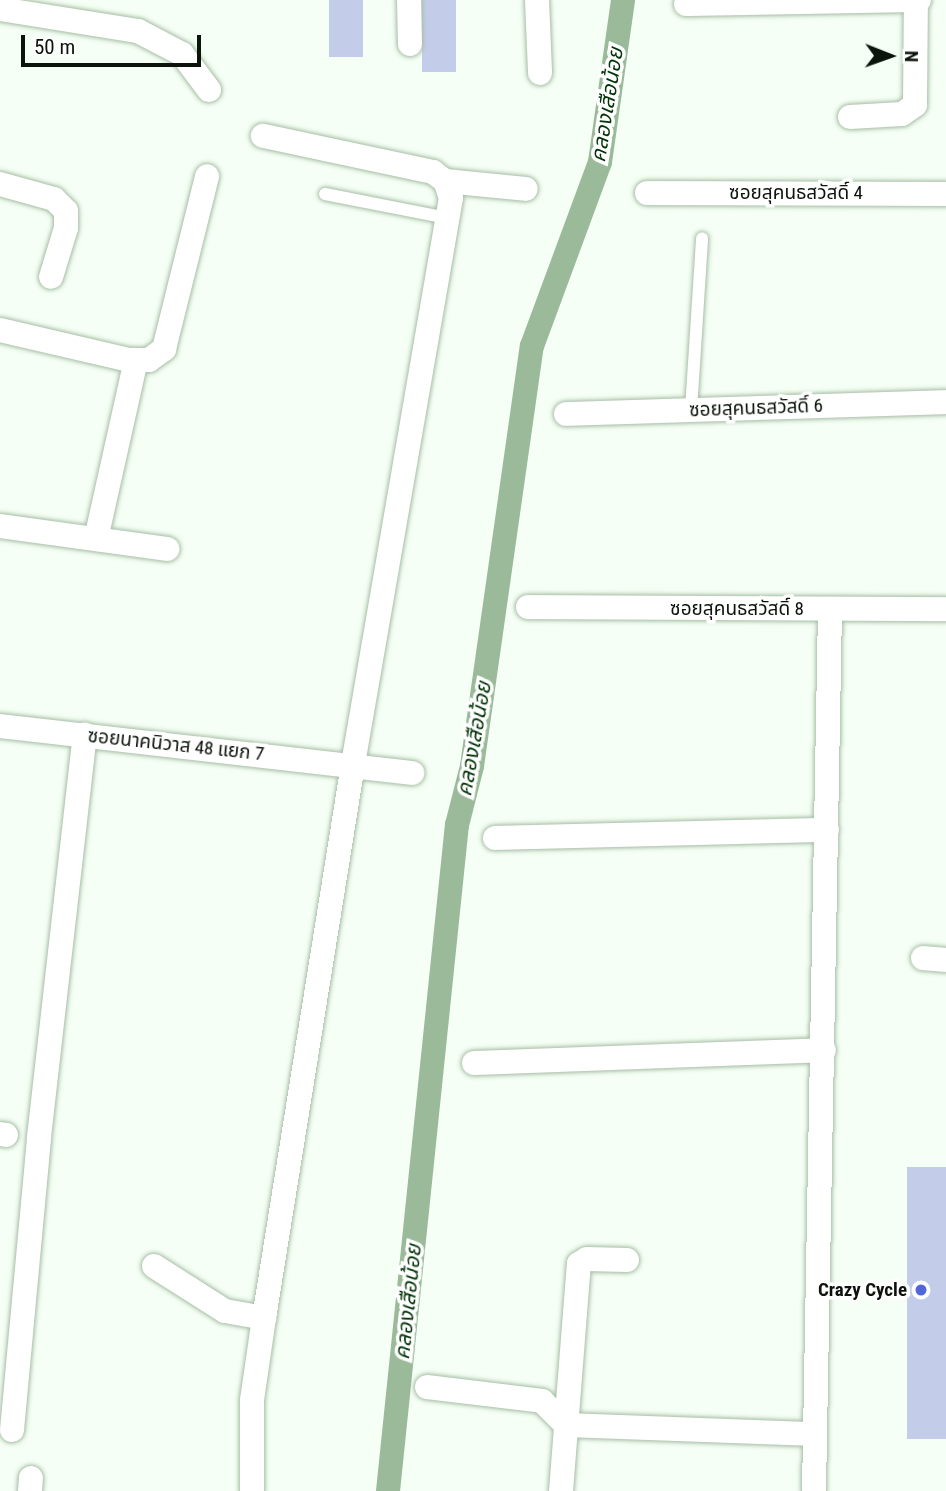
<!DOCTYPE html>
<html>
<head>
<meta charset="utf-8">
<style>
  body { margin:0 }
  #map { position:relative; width:946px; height:1491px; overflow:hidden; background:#f5fff5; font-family:"Roboto Condensed","Noto Sans Thai",sans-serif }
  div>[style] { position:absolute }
  .canal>* { height:24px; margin:-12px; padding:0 12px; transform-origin:12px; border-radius:12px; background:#9aba99 }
  .building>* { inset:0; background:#c3cdea; transform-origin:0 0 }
  .roads { filter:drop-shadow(0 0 2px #a7bea6) drop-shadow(0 0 2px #a7bea6) }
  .service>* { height:12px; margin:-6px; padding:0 6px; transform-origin:6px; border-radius:6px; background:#fff }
  .minor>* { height:24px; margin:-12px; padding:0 12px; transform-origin:12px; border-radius:12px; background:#fff }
  .dots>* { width:19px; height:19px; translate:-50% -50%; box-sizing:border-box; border:4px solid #fff; border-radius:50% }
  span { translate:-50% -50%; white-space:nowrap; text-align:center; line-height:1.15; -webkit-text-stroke:7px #fff; paint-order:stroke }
  .street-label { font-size:19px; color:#0b130b }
  .poi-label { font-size:19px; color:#0b130b; font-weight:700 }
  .right { translate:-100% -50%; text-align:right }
  .water-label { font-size:21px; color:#033508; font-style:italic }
  .north { position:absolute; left:855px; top:21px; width:70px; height:70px; -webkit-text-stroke:5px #fff; paint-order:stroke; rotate:91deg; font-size:19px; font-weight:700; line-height:28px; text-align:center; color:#0b130b }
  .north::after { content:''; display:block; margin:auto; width:24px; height:32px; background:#0b130b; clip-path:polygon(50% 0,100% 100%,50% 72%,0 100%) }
  .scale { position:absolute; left:21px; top:35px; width:180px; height:32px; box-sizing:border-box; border:4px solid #0b130b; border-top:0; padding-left:9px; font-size:21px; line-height:24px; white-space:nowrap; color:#0b130b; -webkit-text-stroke:5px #fff; paint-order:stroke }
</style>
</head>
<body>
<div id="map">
  <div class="canal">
    <div style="left:388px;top:1491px;width:670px;rotate:-84.09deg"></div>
    <div style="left:457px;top:825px;width:61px;rotate:-75.7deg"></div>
    <div style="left:472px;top:766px;width:424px;rotate:-81.9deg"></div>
    <div style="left:532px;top:346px;width:196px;rotate:-69.7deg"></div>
    <div style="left:600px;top:162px;width:164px;rotate:-81.9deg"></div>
  </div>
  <div class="building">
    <div style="left:329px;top:0;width:34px;height:57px"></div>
    <div style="left:422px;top:0;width:34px;height:72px"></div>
    <div style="left:907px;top:1167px;width:39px;height:272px"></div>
  </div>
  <div class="roads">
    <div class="service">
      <div style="left:325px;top:194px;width:124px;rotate:11.1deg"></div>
      <div style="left:691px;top:410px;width:172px;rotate:-86.3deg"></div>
    </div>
    <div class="minor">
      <div style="left:409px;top:0;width:44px;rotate:88.7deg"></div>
      <div style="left:537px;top:0;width:73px;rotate:87.6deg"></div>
      <div style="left:686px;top:4px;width:233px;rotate:-1deg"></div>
      <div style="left:0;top:9px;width:140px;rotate:9.1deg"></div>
      <div style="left:138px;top:31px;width:50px;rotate:27.6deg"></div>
      <div style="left:182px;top:54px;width:45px;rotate:53.1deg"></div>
      <div style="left:850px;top:117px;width:52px;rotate:-3.3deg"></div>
      <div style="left:902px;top:114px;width:16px;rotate:-35deg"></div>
      <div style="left:915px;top:105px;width:105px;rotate:-89.5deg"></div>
      <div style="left:445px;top:181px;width:81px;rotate:5.6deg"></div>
      <div style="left:0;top:184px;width:56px;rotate:15.5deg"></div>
      <div style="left:54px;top:199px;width:17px;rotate:45deg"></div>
      <div style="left:66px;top:211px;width:17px;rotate:90deg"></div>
      <div style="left:66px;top:228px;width:51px;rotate:107deg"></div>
      <div style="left:647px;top:193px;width:299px;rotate:0.2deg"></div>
      <div style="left:0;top:330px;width:132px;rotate:13.1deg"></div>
      <div style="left:129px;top:360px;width:20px"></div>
      <div style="left:149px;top:360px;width:19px;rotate:-36deg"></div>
      <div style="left:164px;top:349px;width:178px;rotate:-76deg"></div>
      <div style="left:566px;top:414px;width:380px;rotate:-1.8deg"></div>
      <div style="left:0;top:526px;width:169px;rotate:7.8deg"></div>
      <div style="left:96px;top:539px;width:183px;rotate:-77.4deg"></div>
      <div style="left:528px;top:607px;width:418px;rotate:0.3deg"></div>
      <div style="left:0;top:726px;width:415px;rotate:6.5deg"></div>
      <div style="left:495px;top:838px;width:332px;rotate:-1.4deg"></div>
      <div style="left:923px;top:958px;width:23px;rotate:5deg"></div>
      <div style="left:474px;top:1063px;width:350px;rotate:-2.1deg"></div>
      <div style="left:0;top:1134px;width:6px;rotate:9deg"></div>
      <div style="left:154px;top:1266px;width:84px;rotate:32.4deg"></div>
      <div style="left:225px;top:1311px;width:40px;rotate:10deg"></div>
      <div style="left:427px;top:1387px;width:116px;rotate:6.9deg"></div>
      <div style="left:542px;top:1401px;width:34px;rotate:45deg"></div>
      <div style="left:566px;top:1425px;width:249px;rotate:2.1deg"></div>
      <div style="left:12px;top:1430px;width:294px;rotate:-84.7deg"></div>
      <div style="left:39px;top:1137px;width:405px;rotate:-83.5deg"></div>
      <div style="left:30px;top:1491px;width:13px;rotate:-86deg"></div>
      <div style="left:252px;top:1491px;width:91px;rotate:-90deg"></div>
      <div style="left:252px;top:1400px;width:83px;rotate:-81.7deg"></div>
      <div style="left:264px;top:1318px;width:561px;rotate:-80.87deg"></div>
      <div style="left:353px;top:764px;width:574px;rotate:-80.18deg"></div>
      <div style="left:451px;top:198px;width:18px;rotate:-109deg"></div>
      <div style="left:445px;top:181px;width:15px;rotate:-143deg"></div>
      <div style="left:433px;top:172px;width:174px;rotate:-168deg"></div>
      <div style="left:561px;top:1491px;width:228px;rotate:-85.5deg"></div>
      <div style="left:579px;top:1264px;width:9px;rotate:-32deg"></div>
      <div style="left:587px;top:1259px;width:40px;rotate:1.4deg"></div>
      <div style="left:814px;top:1491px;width:882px;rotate:-88.96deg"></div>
    </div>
  </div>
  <div class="dots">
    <div style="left:921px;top:1290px;background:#5067dc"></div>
  </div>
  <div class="street-label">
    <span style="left:796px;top:193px">ซอยสุคนธสวัสดิ์ 4</span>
    <span style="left:756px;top:408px;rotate:-2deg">ซอยสุคนธสวัสดิ์ 6</span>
    <span style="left:737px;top:609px">ซอยสุคนธสวัสดิ์ 8</span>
    <span style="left:176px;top:745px;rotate:6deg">ซอยนาคนิวาส 48 แยก 7</span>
  </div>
  <div class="poi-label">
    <span class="right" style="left:907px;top:1290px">Crazy Cycle</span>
  </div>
  <div class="water-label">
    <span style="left:607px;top:105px;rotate:-81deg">คลองเสือน้อย</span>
    <span style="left:474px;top:739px;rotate:-80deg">คลองเสือน้อย</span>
    <span style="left:408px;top:1302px;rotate:-84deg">คลองเสือน้อย</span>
  </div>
  <div class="north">N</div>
  <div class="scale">50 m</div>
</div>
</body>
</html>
